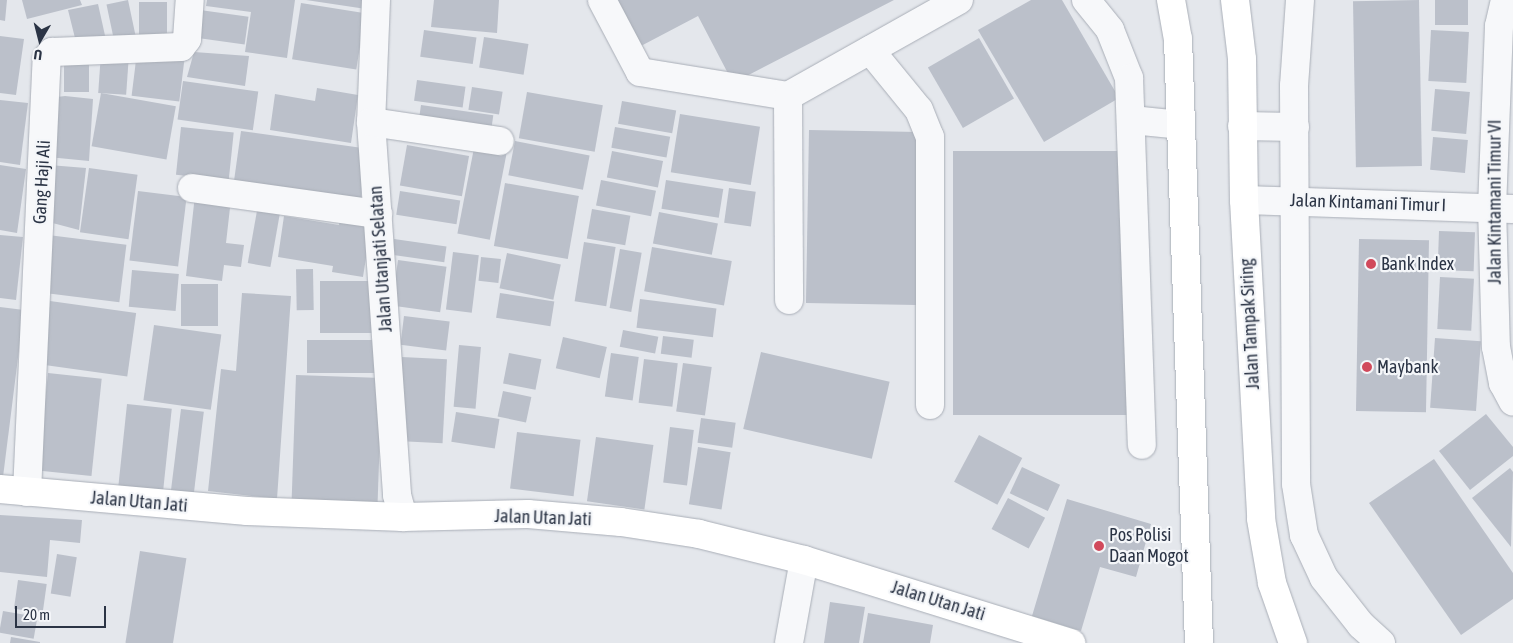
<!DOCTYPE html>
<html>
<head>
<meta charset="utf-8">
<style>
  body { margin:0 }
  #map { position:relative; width:1513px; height:643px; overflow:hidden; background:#e4e7ec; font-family:"Asap Condensed",sans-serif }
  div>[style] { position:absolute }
  .building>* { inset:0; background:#bbc0ca; transform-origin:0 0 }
  .roads { filter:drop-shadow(0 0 1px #a9aeb7) drop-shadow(0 0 1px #a9aeb7) }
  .minor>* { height:28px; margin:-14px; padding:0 14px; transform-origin:14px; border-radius:14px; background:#f7f8fa }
  .major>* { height:28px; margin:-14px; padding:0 14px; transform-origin:14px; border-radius:14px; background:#fff }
  .dots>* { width:14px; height:14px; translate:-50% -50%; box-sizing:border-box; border:2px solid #f4f6f9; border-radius:50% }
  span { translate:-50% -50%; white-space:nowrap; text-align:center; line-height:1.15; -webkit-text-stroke:4.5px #f4f6f9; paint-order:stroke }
  .street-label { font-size:18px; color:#2b3445 }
  .poi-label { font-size:18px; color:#2b3445 }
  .left { translate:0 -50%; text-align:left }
  .north { position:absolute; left:15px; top:15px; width:50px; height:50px; -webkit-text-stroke:4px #f4f6f9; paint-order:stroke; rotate:188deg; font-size:14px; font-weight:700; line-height:20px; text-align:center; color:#2b3445 }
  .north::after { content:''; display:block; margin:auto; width:18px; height:22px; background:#2b3445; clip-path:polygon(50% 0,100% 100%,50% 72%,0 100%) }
  .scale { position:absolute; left:15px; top:606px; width:91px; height:22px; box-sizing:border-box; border:2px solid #2b3445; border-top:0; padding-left:6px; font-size:15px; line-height:18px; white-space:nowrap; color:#2b3445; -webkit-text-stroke:4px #f4f6f9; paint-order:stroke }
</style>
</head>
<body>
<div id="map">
  <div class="building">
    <div style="clip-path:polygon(0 0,7px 0,5px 21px,0 20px)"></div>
    <div style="clip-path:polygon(22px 0,80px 0,82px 5px,27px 19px)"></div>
    <div style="left:128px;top:0;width:38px;height:22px;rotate:78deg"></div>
    <div style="clip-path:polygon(207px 0,295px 0,287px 58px,245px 52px,251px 12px,206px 6px)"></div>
    <div style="clip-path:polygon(306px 0,367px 0,366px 9px)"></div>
    <div style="clip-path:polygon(434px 0,499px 0,497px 33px,431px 27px)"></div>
    <div style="clip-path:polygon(615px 0,894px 0,733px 83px,698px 16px,639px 47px)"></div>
    <div style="clip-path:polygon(1031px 0,1062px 0,1119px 98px,1044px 142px,978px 30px)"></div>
    <div style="left:1419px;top:0;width:166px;height:66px;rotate:89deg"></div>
    <div style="left:1435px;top:0;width:33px;height:25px"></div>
    <div style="left:167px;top:2px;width:37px;height:28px;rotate:90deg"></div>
    <div style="left:301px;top:3px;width:65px;height:57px;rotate:9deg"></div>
    <div style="clip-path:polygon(98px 4px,106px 40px,75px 38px,68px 10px)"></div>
    <div style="left:200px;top:10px;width:49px;height:28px;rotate:8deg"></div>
    <div style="left:424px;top:30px;width:53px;height:27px;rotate:8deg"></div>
    <div style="left:1431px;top:30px;width:38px;height:51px;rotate:3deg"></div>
    <div style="clip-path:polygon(0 36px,24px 39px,16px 95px,0 93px)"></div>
    <div style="left:484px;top:37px;width:45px;height:31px;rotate:9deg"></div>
    <div style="left:979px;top:38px;width:70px;height:59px;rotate:60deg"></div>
    <div style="left:137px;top:52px;width:48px;height:44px;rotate:7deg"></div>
    <div style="clip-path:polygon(194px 52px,249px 56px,245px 86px,187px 77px)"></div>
    <div style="left:101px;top:53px;width:28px;height:40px;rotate:4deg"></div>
    <div style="left:64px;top:61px;width:25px;height:31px"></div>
    <div style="left:417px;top:80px;width:49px;height:21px;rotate:8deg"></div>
    <div style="left:183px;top:81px;width:76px;height:39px;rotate:8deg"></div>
    <div style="left:472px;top:87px;width:31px;height:23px;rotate:9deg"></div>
    <div style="clip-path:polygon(317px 88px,358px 95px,351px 143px,270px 130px,275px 94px,315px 101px)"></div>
    <div style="left:1435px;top:89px;width:35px;height:42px;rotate:5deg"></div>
    <div style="left:527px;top:92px;width:77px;height:47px;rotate:10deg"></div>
    <div style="left:101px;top:93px;width:76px;height:54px;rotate:10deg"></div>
    <div style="clip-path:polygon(65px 96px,93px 99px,89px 161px,48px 157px,49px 98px)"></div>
    <div style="clip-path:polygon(0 100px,28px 103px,20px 165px,0 162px)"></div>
    <div style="left:622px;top:101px;width:55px;height:23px;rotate:10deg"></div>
    <div style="left:421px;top:105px;width:73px;height:22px;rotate:8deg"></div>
    <div style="left:680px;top:114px;width:81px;height:59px;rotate:9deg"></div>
    <div style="left:181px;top:127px;width:53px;height:48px;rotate:6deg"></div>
    <div style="left:615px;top:127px;width:56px;height:21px;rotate:10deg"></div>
    <div style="left:809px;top:130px;width:110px;height:173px;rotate:1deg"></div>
    <div style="left:241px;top:131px;width:128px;height:58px;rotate:8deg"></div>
    <div style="left:1433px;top:137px;width:35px;height:33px;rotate:5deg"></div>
    <div style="left:515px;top:141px;width:76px;height:35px;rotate:11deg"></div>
    <div style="left:407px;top:145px;width:63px;height:41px;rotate:10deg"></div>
    <div style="left:474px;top:148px;width:33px;height:87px;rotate:11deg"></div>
    <div style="left:612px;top:151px;width:52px;height:27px;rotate:11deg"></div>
    <div style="left:953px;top:151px;width:177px;height:264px"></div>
    <div style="clip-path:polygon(0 165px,26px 169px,17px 233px,0 230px)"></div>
    <div style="clip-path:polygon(49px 165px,86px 168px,79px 230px,45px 221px)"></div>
    <div style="left:89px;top:168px;width:49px;height:65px;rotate:8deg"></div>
    <div style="left:601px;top:180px;width:56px;height:26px;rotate:11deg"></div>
    <div style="left:666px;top:180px;width:58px;height:29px;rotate:9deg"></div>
    <div style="left:505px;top:183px;width:75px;height:64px;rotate:10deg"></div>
    <div style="left:729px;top:188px;width:27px;height:35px;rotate:8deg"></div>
    <div style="left:138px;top:191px;width:49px;height:70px;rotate:7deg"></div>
    <div style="left:400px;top:191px;width:61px;height:24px;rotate:9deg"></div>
    <div style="clip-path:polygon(195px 195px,231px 199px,226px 243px,244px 245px,241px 267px,224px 265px,222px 281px,186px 276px)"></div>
    <div style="left:258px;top:205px;width:23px;height:59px;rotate:10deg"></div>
    <div style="left:592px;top:209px;width:39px;height:30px;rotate:10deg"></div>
    <div style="left:659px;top:212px;width:60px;height:32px;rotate:11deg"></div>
    <div style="clip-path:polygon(340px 215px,372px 220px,363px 277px,332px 272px,333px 266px,278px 257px,284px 216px,339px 225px)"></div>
    <div style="left:1439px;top:231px;width:36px;height:39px;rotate:2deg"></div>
    <div style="clip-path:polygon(0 235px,23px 237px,16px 300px,0 298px)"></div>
    <div style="left:48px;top:235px;width:79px;height:58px;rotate:7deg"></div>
    <div style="left:394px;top:239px;width:53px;height:16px;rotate:8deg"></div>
    <div style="left:1359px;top:239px;width:70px;height:172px;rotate:1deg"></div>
    <div style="left:584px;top:242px;width:32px;height:60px;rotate:9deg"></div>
    <div style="left:652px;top:247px;width:81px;height:45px;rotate:10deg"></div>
    <div style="left:620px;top:249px;width:22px;height:60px;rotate:10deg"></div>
    <div style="left:453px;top:252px;width:26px;height:58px;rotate:7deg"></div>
    <div style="left:507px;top:253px;width:55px;height:36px;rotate:12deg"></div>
    <div style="left:481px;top:257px;width:20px;height:24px;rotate:6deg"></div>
    <div style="left:398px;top:260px;width:49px;height:46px;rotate:8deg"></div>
    <div style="left:313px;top:269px;width:41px;height:17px;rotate:89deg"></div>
    <div style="left:132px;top:270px;width:47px;height:37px;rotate:5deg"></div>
    <div style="left:1440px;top:277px;width:34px;height:52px;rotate:3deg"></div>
    <div style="left:320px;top:281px;width:55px;height:52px"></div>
    <div style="left:181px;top:284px;width:37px;height:42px"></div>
    <div style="clip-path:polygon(242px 293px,291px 296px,277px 499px,208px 491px,221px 369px,236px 371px)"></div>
    <div style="left:500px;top:293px;width:55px;height:25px;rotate:9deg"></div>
    <div style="left:640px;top:299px;width:77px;height:29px;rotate:7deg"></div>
    <div style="left:50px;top:301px;width:87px;height:64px;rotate:8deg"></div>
    <div style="clip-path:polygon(0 307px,24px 310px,3px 477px,0 477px)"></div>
    <div style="left:404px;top:316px;width:46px;height:29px;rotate:7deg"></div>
    <div style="left:154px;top:325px;width:68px;height:76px;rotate:8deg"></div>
    <div style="left:623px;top:330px;width:36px;height:17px;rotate:11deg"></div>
    <div style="left:663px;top:336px;width:31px;height:18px;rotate:7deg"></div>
    <div style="left:563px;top:337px;width:45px;height:32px;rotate:13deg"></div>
    <div style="left:1435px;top:338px;width:46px;height:70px;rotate:4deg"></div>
    <div style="left:307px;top:340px;width:76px;height:33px"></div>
    <div style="left:459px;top:345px;width:22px;height:62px;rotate:5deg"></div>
    <div style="left:761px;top:352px;width:132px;height:79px;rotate:13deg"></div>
    <div style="left:509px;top:353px;width:33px;height:31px;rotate:11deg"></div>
    <div style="left:611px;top:353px;width:28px;height:44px;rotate:8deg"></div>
    <div style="left:402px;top:357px;width:45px;height:84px;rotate:3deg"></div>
    <div style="left:644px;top:359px;width:34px;height:44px;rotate:7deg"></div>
    <div style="left:683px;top:363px;width:29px;height:49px;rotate:8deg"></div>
    <div style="left:48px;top:373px;width:54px;height:98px;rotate:6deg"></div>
    <div style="left:296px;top:375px;width:86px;height:131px;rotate:2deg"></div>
    <div style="left:503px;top:391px;width:29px;height:26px;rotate:12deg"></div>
    <div style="left:127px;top:404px;width:45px;height:86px;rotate:6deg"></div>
    <div style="left:181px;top:409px;width:23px;height:87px;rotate:7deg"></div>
    <div style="left:456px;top:412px;width:44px;height:30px;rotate:9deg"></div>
    <div style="clip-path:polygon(1486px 414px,1513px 447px,1513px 456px,1470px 490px,1439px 451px)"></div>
    <div style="left:701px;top:418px;width:35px;height:25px;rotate:8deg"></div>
    <div style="left:670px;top:427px;width:24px;height:56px;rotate:7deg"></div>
    <div style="left:517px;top:432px;width:64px;height:57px;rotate:7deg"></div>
    <div style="left:979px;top:435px;width:49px;height:53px;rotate:28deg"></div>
    <div style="left:596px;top:437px;width:58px;height:65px;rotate:8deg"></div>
    <div style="left:698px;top:447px;width:33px;height:58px;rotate:9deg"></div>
    <div style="clip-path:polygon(1434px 459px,1513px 573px,1513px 599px,1461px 635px,1369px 503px)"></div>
    <div style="left:1022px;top:467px;width:42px;height:29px;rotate:25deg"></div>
    <div style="clip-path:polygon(1510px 468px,1513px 472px,1511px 547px,1472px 498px)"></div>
    <div style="left:1008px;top:498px;width:42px;height:35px;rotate:28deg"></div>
    <div style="clip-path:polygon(1067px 499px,1151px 524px,1136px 577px,1100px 567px,1081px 631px,1032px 616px)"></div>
    <div style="clip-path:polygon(0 515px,82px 520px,80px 543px,50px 540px,47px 577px,0 572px)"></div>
    <div style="left:140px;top:551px;width:47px;height:93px;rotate:9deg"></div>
    <div style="left:57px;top:554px;width:20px;height:40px;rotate:9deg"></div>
    <div style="left:18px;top:580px;width:29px;height:29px;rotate:8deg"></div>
    <div style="clip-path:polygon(830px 602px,865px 607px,859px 643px,824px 643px)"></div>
    <div style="left:3px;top:611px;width:35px;height:22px;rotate:10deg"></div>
    <div style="clip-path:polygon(868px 613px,933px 625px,930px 643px,863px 643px)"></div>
    <div style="clip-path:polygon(11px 637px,40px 642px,40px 643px,10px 643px)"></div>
  </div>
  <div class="roads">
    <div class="minor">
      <div style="left:376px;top:0;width:122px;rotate:92.3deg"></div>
      <div style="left:371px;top:122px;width:374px;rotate:86deg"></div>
      <div style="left:397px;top:495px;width:23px;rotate:75deg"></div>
      <div style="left:602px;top:0;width:81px;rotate:62.2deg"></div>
      <div style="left:640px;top:72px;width:150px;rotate:9.2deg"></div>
      <div style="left:788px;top:96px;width:196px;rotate:-29.3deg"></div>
      <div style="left:1086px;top:0;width:38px;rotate:51deg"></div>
      <div style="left:1110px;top:30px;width:52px;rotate:68.4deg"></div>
      <div style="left:1129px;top:78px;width:367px;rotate:88deg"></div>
      <div style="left:1300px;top:0;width:86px;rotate:94deg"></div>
      <div style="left:1294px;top:86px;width:398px;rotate:89.7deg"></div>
      <div style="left:1296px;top:484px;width:52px;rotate:81.1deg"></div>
      <div style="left:1304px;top:535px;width:47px;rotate:65.1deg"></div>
      <div style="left:1324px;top:578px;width:60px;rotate:51.8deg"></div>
      <div style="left:1361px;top:625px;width:27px;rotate:42deg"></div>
      <div style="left:1505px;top:0;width:27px;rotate:103deg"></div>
      <div style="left:1499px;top:26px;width:181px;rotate:92.2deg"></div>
      <div style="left:1492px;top:207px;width:140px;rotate:88.4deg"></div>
      <div style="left:1496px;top:347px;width:37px;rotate:79deg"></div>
      <div style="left:1503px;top:383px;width:21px;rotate:62deg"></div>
      <div style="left:870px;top:50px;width:77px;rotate:50.8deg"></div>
      <div style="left:919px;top:110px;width:29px;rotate:68deg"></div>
      <div style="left:930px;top:137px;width:268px;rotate:90deg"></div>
      <div style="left:788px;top:96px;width:204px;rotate:89.7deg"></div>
      <div style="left:1132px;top:120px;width:48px;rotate:5.9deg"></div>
      <div style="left:371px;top:122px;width:130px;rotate:8.4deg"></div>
      <div style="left:1242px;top:126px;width:53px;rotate:1.1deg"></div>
      <div style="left:192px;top:188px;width:188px;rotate:8deg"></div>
      <div style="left:1244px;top:200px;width:269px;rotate:1.9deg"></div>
      <div style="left:27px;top:492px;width:434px;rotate:-87.4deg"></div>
      <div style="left:47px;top:58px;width:8px;rotate:-50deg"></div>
      <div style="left:52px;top:52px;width:129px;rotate:-2.2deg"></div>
      <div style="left:181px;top:47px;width:10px;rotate:-53deg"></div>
      <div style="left:187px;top:39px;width:39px;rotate:-86deg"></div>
      <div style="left:789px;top:643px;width:84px;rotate:-79.8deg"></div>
    </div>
    <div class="major">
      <div style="left:1171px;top:0;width:40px;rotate:80deg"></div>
      <div style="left:1178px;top:39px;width:604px;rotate:88.01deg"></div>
      <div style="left:1235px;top:0;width:59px;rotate:83.2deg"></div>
      <div style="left:1242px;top:59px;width:141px;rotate:89.2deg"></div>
      <div style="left:1244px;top:200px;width:319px;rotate:86.9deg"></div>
      <div style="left:1261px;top:519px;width:65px;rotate:80.2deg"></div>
      <div style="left:1272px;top:583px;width:64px;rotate:70.7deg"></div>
      <div style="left:0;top:489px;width:248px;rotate:5.1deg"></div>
      <div style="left:247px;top:511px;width:156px;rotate:2.2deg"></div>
      <div style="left:403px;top:517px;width:125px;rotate:-1.4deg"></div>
      <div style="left:528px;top:514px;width:93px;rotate:4.9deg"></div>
      <div style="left:621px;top:522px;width:79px;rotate:8.7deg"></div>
      <div style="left:699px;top:534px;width:108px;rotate:13.9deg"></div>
      <div style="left:804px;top:560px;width:280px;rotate:17.3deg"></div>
    </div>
  </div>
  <div class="dots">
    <div style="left:1371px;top:264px;background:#d1495b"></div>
    <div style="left:1367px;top:367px;background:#d1495b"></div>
    <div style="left:1099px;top:546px;background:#d1495b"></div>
  </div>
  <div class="street-label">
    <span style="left:42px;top:182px;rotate:-87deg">Gang Haji Ali</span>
    <span style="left:1495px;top:202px;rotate:-90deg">Jalan Kintamani Timur VI</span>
    <span style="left:1368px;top:203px;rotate:2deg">Jalan Kintamani Timur I</span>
    <span style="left:381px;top:259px;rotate:-94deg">Jalan Utanjati Selatan</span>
    <span style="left:1250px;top:324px;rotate:-93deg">Jalan Tampak Siring</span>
    <span style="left:139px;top:502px;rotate:5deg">Jalan Utan Jati</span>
    <span style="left:543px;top:518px;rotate:2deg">Jalan Utan Jati</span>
    <span style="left:938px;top:601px;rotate:17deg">Jalan Utan Jati</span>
  </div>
  <div class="poi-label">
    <span class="left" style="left:1381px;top:264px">Bank Index</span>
    <span class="left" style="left:1377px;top:367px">Maybank</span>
    <span class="left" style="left:1109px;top:546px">Pos Polisi<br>Daan Mogot</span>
  </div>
  <div class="north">U</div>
  <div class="scale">20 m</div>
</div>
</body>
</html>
